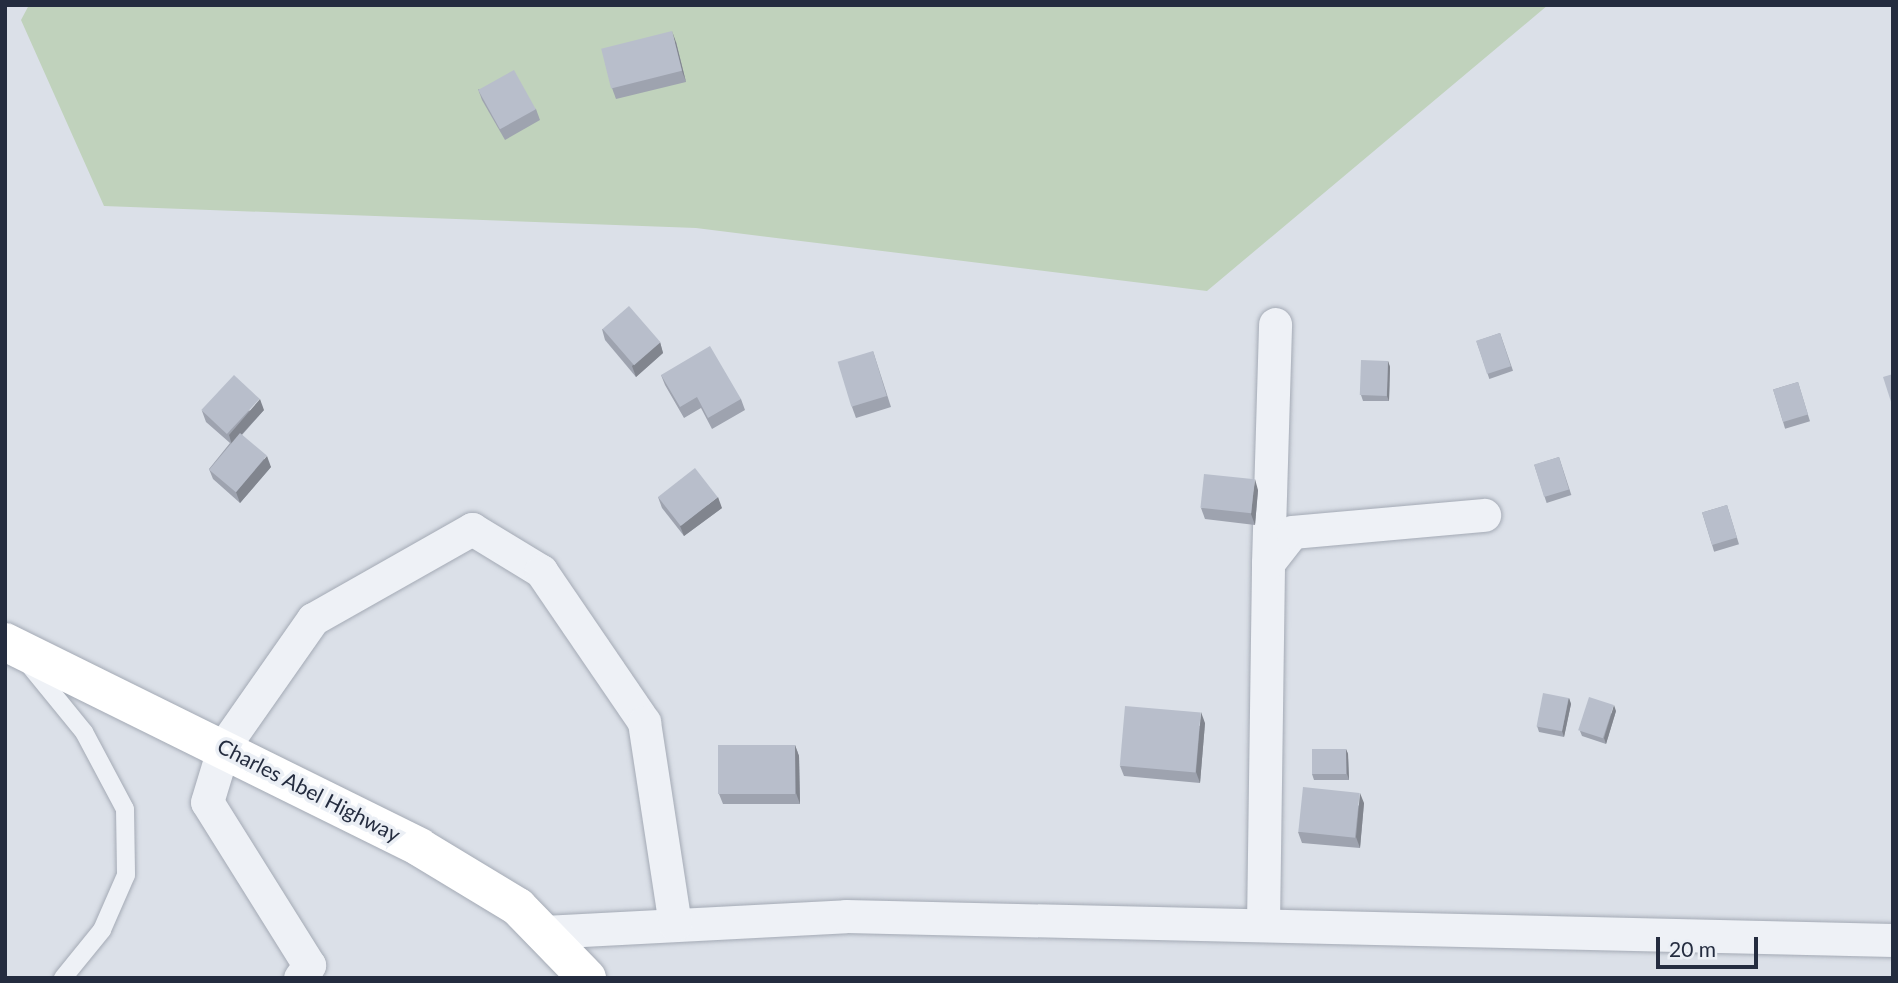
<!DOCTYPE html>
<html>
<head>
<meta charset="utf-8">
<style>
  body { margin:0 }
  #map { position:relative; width:1898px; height:983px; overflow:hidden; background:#dbe0e8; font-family:Lato,sans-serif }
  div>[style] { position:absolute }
  .green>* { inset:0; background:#c0d2bc }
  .roads { filter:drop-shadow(0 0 2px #a4aab5) drop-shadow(0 0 2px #a4aab5) }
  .service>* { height:18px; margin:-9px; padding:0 9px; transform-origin:9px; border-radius:9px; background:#eef1f6 }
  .minor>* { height:33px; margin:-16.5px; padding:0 16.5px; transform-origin:16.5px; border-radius:16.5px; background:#eef1f6 }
  .secondary>* { height:38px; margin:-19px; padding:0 19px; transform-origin:19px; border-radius:19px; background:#fff }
  .wall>* { inset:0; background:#9ea3af; transform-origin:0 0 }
  .shaded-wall>* { inset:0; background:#81858e }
  .building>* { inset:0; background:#b8becb; transform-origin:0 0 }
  span { translate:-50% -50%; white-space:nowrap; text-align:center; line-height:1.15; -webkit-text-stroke:7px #ebeff5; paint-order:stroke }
  .street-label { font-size:21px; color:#242c3f }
  .frame { position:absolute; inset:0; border:7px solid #242c3f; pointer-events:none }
  .scale { position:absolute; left:1656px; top:937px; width:102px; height:32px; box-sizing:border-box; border:4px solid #242c3f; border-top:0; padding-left:9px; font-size:21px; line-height:24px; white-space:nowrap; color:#242c3f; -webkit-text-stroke:5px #ebeff5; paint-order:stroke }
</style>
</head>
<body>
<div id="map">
  <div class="green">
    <div style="clip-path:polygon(29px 5px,1548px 5px,1207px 291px,696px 228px,104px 206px,21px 20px)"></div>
  </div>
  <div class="roads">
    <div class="service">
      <div style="left:31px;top:667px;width:84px;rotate:50.8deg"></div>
      <div style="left:84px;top:732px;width:87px;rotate:62deg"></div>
      <div style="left:125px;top:809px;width:66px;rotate:89.1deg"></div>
      <div style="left:126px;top:875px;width:60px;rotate:113.6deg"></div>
      <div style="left:102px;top:930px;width:62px;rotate:129.1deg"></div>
    </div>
    <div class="minor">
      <div style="left:1268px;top:563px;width:239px;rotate:-88.3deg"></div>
      <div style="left:1263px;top:925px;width:362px;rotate:-89.2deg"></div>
      <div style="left:1268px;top:563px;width:39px;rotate:-52deg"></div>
      <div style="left:1292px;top:532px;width:193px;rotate:-5.1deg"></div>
      <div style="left:544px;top:932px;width:302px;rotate:-3deg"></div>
      <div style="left:846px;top:916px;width:1047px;rotate:1.31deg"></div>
      <div style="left:300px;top:978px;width:16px;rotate:-55deg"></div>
      <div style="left:309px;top:965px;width:192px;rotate:-122deg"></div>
      <div style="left:207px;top:802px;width:59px;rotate:-73.1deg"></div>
      <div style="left:224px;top:746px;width:155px;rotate:-55deg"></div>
      <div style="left:313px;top:619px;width:183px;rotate:-29.5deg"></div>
      <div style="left:472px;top:529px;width:81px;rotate:31.3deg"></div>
      <div style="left:541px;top:571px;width:183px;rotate:55.7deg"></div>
      <div style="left:644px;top:722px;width:205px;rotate:81.3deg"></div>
    </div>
    <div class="secondary">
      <div style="left:5px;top:642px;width:462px;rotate:26.3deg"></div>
      <div style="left:419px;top:847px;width:116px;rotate:31.2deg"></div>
      <div style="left:518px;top:907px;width:99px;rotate:45.8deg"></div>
    </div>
  </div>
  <div class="wall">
    <div style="clip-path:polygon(676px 42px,686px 82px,616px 99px,612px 88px)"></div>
    <div style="clip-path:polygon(478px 89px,536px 109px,540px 120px,505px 140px,482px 100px)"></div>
    <div style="clip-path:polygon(602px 329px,660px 342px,663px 353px,636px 377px,605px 340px)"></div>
    <div style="left:1500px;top:333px;width:40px;height:25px;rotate:71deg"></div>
    <div style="clip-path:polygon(873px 351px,891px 407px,856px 418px,852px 407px)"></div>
    <div style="clip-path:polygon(1388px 361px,1390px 367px,1389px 401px,1363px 401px,1361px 395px)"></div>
    <div style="clip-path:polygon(661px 375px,741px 399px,745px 410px,712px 429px,701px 408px,684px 418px,665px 385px)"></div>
    <div style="left:1798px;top:382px;width:41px;height:26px;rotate:73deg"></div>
    <div style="clip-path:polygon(264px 410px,242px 435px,271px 467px,240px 503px,213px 479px,209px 469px,230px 443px,206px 422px,202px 411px)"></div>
    <div style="left:1559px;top:457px;width:40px;height:26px;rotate:72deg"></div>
    <div style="clip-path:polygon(1258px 490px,1255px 525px,1205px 519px,1201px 508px)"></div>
    <div style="clip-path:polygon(658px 497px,722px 508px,684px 536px,662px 508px)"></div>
    <div style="left:1727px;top:505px;width:41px;height:26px;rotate:73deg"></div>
    <div style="clip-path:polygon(1569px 698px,1571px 704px,1564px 737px,1539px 732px,1537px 726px)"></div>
    <div style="clip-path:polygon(1616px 711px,1606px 744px,1582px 736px,1580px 731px)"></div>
    <div style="clip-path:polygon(1205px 723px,1200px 783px,1124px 776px,1120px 766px)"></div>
    <div style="clip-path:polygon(795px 745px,799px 756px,800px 804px,723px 804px,719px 794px)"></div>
    <div style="clip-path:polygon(1346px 749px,1348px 754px,1349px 780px,1314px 780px,1312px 774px)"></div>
    <div style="clip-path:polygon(1364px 803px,1360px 848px,1302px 843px,1298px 832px)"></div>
  </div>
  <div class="shaded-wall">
    <div style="clip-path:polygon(672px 31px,676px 42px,686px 82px,682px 71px)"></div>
    <div style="clip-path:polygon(660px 342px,663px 353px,636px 377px,632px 366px)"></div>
    <div style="clip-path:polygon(1388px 361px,1390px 367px,1389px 401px,1387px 396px)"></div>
    <div style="clip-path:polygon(260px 399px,264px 410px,232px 445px,229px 435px)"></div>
    <div style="clip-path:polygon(267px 456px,271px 467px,240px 503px,236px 492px)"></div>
    <div style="clip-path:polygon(1255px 479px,1258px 490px,1255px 525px,1251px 514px)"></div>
    <div style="clip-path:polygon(718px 497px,722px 508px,684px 536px,680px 526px)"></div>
    <div style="clip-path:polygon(1569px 698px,1571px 704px,1564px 737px,1562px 731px)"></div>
    <div style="clip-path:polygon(1614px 705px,1616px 711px,1606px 744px,1604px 738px)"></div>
    <div style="clip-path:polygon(1201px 712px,1205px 723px,1200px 783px,1196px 772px)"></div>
    <div style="clip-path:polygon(795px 745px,799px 756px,800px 804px,796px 793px)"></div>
    <div style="clip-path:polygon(1346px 749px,1348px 754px,1349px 780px,1347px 774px)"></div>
    <div style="clip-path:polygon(1360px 793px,1364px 803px,1360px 848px,1356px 837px)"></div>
  </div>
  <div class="building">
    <div style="left:672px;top:31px;width:41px;height:73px;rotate:76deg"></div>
    <div style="left:514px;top:70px;width:45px;height:41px;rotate:61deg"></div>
    <div style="left:629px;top:306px;width:48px;height:35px;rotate:49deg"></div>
    <div style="left:1500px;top:333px;width:35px;height:25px;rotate:72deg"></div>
    <div style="clip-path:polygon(710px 346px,741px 399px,708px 418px,697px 397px,680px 407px,661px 375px)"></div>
    <div style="left:873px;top:351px;width:47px;height:37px;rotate:73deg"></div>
    <div style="left:1361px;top:360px;width:27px;height:35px;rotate:2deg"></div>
    <div style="clip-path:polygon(1893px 374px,1893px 408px,1883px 377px)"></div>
    <div style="left:234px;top:375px;width:35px;height:48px;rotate:43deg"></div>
    <div style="left:1798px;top:382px;width:34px;height:26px;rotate:73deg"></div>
    <div style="left:240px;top:433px;width:35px;height:48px;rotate:40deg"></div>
    <div style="left:1559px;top:457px;width:34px;height:26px;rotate:73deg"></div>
    <div style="left:695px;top:468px;width:37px;height:47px;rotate:52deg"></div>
    <div style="left:1204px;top:474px;width:51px;height:34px;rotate:6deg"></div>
    <div style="left:1727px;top:505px;width:34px;height:26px;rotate:73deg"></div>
    <div style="left:1543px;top:693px;width:26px;height:34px;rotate:11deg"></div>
    <div style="left:1589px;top:697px;width:26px;height:35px;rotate:18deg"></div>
    <div style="left:1125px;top:706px;width:76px;height:60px;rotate:5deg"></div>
    <div style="left:718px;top:745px;width:77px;height:49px"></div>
    <div style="left:1312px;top:749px;width:34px;height:25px"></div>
    <div style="left:1303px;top:787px;width:57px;height:45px;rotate:6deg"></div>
  </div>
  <div class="street-label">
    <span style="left:309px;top:790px;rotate:27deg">Charles Abel Highway</span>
  </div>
  <div class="frame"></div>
  <div class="scale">20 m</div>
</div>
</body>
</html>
